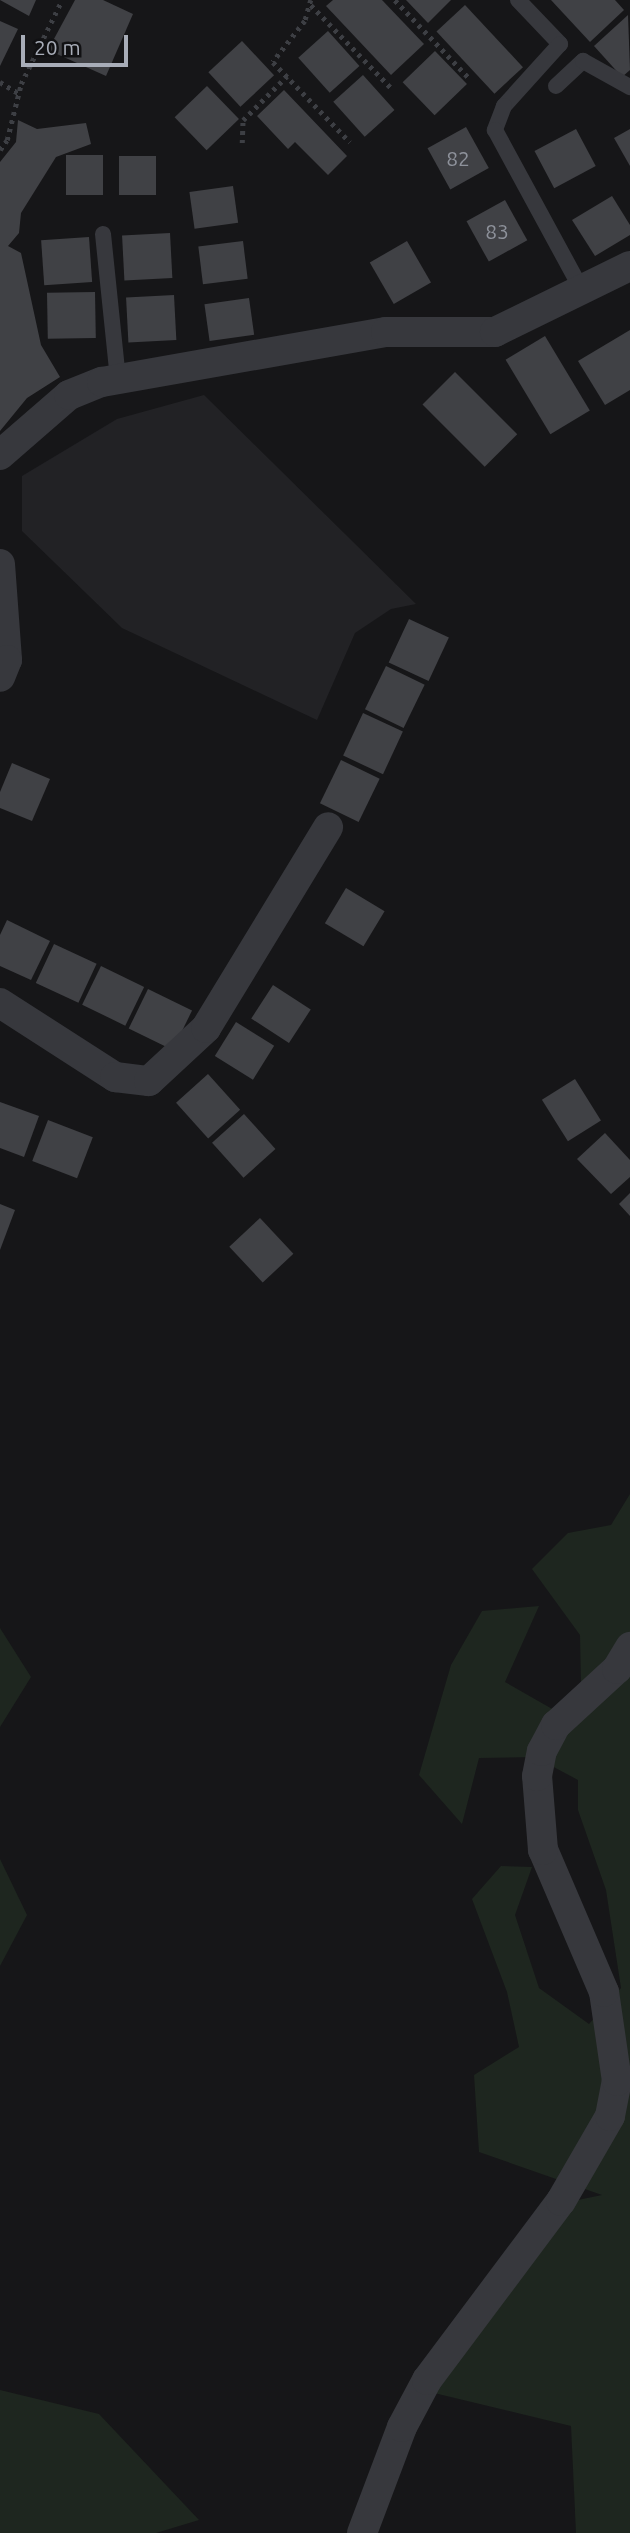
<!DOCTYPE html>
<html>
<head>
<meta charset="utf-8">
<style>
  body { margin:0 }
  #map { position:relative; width:630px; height:2533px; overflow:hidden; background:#161618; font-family:Ubuntu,sans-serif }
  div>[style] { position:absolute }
  .built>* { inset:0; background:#222225 }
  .green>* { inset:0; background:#1e261f }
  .building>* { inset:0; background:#404145; transform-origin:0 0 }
  .path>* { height:4.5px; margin-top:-2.25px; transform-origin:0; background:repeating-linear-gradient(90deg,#3d3f44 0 3.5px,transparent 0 8.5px) }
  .service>* { height:16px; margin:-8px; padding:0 8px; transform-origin:8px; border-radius:8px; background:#37383d }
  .minor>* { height:30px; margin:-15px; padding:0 15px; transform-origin:15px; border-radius:15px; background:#37383d }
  span { translate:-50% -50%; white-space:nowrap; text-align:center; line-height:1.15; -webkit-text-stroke:5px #111113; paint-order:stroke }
  .number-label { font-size:21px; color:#8e929b }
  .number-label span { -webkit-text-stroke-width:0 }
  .scale { position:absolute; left:21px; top:35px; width:107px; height:32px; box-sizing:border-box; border:4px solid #a8adb8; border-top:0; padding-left:9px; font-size:21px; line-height:24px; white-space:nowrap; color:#a8adb8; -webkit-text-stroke:5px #111113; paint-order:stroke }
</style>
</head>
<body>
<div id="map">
  <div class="built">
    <div style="clip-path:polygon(204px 395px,416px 604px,391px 609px,355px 633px,317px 720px,122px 628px,22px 531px,22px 476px,117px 419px)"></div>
  </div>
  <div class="green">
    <div style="clip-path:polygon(630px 1494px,630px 2533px,576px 2533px,571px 2426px,430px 2392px,573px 2201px,602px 2195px,479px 2152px,474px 2075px,519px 2047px,507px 1992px,472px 1899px,501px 1866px,532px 1867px,515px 1915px,539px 1988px,589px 2024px,621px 1988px,606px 1890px,578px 1810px,578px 1780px,535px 1757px,479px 1758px,462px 1824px,419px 1775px,451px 1665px,482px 1611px,539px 1606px,505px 1682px,554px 1710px,581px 1685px,580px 1635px,532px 1569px,568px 1533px,611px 1525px)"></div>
    <div style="clip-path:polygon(0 1628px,31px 1677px,0 1727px)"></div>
    <div style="clip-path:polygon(0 1859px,27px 1915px,0 1966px)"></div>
    <div style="clip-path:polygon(0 2390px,99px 2414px,199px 2520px,156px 2533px,0 2533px)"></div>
  </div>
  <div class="building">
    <div style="clip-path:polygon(0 0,36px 0,29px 16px)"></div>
    <div style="clip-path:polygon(75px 0,103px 0,133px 14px,106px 76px,48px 50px)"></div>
    <div style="clip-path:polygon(333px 0,382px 0,424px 44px,391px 75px,326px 6px)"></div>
    <div style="clip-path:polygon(406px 0,451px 0,428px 23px)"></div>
    <div style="clip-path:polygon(551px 0,615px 0,624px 10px,590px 42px)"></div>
    <div style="left:465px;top:5px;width:85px;height:39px;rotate:47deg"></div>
    <div style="clip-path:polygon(628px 15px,630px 70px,622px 77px,594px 46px)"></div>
    <div style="clip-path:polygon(0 21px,18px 29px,0 66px)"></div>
    <div style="left:328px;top:31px;width:47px;height:40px;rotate:48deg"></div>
    <div style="left:242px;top:41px;width:47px;height:46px;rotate:47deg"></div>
    <div style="left:435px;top:51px;width:46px;height:45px;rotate:46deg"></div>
    <div style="left:363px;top:75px;width:47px;height:40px;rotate:48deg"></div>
    <div style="left:207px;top:86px;width:46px;height:45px;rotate:46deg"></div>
    <div style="clip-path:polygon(284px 90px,347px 156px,328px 175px,295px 142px,288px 149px,257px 116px)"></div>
    <div style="clip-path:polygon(18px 120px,37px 129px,86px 123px,91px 144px,56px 157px,21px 213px,19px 233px,8px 246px,21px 253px,41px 345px,60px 377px,27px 398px,0 431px,0 162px,16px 142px)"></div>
    <div style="left:466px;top:127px;width:47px;height:44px;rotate:61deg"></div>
    <div style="left:576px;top:129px;width:42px;height:47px;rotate:62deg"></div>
    <div style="clip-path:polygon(630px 129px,630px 166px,614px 138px)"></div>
    <div style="left:66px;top:155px;width:37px;height:40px"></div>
    <div style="left:119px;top:156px;width:37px;height:39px"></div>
    <div style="left:233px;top:186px;width:37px;height:44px;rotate:82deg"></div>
    <div style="clip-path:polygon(612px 196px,630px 225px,630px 235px,595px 256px,572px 220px)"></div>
    <div style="left:505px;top:200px;width:46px;height:44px;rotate:61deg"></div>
    <div style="left:170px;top:233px;width:45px;height:48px;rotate:87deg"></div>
    <div style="left:89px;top:237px;width:45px;height:48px;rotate:86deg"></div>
    <div style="left:243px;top:241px;width:38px;height:45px;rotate:83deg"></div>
    <div style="left:407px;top:241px;width:48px;height:43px;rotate:60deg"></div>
    <div style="left:95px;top:292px;width:46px;height:48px;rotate:89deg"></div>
    <div style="left:174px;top:295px;width:45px;height:48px;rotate:87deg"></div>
    <div style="left:249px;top:298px;width:37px;height:45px;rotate:82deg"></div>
    <div style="clip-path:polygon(630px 330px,630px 390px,605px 405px,578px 361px)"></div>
    <div style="left:545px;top:336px;width:87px;height:46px;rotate:59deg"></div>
    <div style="left:455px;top:372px;width:88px;height:46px;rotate:45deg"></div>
    <div style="left:409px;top:619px;width:44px;height:48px;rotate:25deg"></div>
    <div style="left:386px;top:666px;width:43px;height:48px;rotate:26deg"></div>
    <div style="left:363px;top:713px;width:44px;height:47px;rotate:25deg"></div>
    <div style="left:341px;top:760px;width:43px;height:48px;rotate:26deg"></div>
    <div style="clip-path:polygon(12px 763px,50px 779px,32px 821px,0 808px,0 792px)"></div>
    <div style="left:346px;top:888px;width:45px;height:41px;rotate:31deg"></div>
    <div style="clip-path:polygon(7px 920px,50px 941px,31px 980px,0 966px,0 935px)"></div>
    <div style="left:54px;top:944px;width:47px;height:43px;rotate:25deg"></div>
    <div style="left:101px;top:966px;width:48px;height:43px;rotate:26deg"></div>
    <div style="left:273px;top:985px;width:45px;height:40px;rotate:33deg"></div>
    <div style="left:148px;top:989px;width:49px;height:44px;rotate:26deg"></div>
    <div style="left:236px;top:1022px;width:45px;height:40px;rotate:32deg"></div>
    <div style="left:208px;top:1074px;width:48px;height:43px;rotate:48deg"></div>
    <div style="left:575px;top:1079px;width:49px;height:39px;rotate:58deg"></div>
    <div style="clip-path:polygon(0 1102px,39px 1116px,24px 1157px,0 1148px)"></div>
    <div style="left:244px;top:1114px;width:47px;height:43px;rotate:48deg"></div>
    <div style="left:48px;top:1120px;width:48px;height:44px;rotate:21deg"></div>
    <div style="clip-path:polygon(605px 1133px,630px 1160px,630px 1177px,611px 1194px,577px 1159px)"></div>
    <div style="clip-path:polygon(630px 1193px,630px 1216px,619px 1204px)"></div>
    <div style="clip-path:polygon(0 1204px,15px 1210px,0 1250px)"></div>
    <div style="left:260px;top:1218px;width:49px;height:42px;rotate:47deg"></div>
  </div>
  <div class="path">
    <div style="left:311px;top:0;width:22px;rotate:106deg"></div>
    <div style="left:305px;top:21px;width:52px;rotate:128deg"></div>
    <div style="left:273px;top:62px;width:111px;rotate:46.1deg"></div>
    <div style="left:395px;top:0;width:110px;rotate:46.5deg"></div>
    <div style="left:311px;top:5px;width:117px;rotate:46deg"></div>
    <div style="left:0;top:82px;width:21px;rotate:31deg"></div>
    <div style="left:242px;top:143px;width:23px;rotate:-88deg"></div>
    <div style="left:243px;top:120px;width:62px;rotate:-45deg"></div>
    <div style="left:0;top:150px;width:12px;rotate:-55deg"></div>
    <div style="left:7px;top:140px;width:58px;rotate:-76deg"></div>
    <div style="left:21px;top:84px;width:93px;rotate:-64deg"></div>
  </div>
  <div class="service">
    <div style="left:518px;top:0;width:61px;rotate:46.3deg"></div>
    <div style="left:560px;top:44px;width:84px;rotate:132.1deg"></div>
    <div style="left:504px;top:106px;width:26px;rotate:111deg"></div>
    <div style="left:495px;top:130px;width:182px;rotate:61.5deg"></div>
    <div style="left:556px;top:86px;width:37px;rotate:-43deg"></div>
    <div style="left:583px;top:61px;width:54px;rotate:29deg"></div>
    <div style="left:103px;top:234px;width:146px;rotate:84.1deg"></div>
  </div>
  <div class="minor">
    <div style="left:0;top:455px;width:91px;rotate:-41deg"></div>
    <div style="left:69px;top:395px;width:35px;rotate:-22deg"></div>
    <div style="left:102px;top:382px;width:288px;rotate:-10deg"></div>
    <div style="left:386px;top:332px;width:109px"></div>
    <div style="left:495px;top:332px;width:150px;rotate:-26.1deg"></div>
    <div style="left:0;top:564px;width:96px;rotate:85.8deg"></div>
    <div style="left:7px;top:660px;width:18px;rotate:112deg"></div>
    <div style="left:0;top:1003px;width:137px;rotate:32.8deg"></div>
    <div style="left:115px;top:1077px;width:34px;rotate:7deg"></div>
    <div style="left:149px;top:1081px;width:78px;rotate:-42.9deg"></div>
    <div style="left:206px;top:1028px;width:235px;rotate:-58.7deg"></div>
    <div style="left:362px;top:2533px;width:113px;rotate:-69.3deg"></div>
    <div style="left:402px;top:2427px;width:53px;rotate:-62deg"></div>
    <div style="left:427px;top:2380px;width:224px;rotate:-53.2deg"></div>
    <div style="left:561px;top:2201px;width:98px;rotate:-60deg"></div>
    <div style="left:610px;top:2116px;width:36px;rotate:-79deg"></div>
    <div style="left:617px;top:2081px;width:90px;rotate:-98.3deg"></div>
    <div style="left:604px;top:1992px;width:155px;rotate:-113.2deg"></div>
    <div style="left:543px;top:1850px;width:74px;rotate:-94.6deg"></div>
    <div style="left:537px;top:1776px;width:25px;rotate:-79deg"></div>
    <div style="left:542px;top:1751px;width:30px;rotate:-62deg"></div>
    <div style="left:556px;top:1725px;width:83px;rotate:-42.6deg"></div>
    <div style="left:617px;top:1669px;width:26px;rotate:-59deg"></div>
  </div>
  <div class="number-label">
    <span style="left:458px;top:158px">82</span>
    <span style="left:497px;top:231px">83</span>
  </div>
  <div class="scale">20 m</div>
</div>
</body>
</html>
